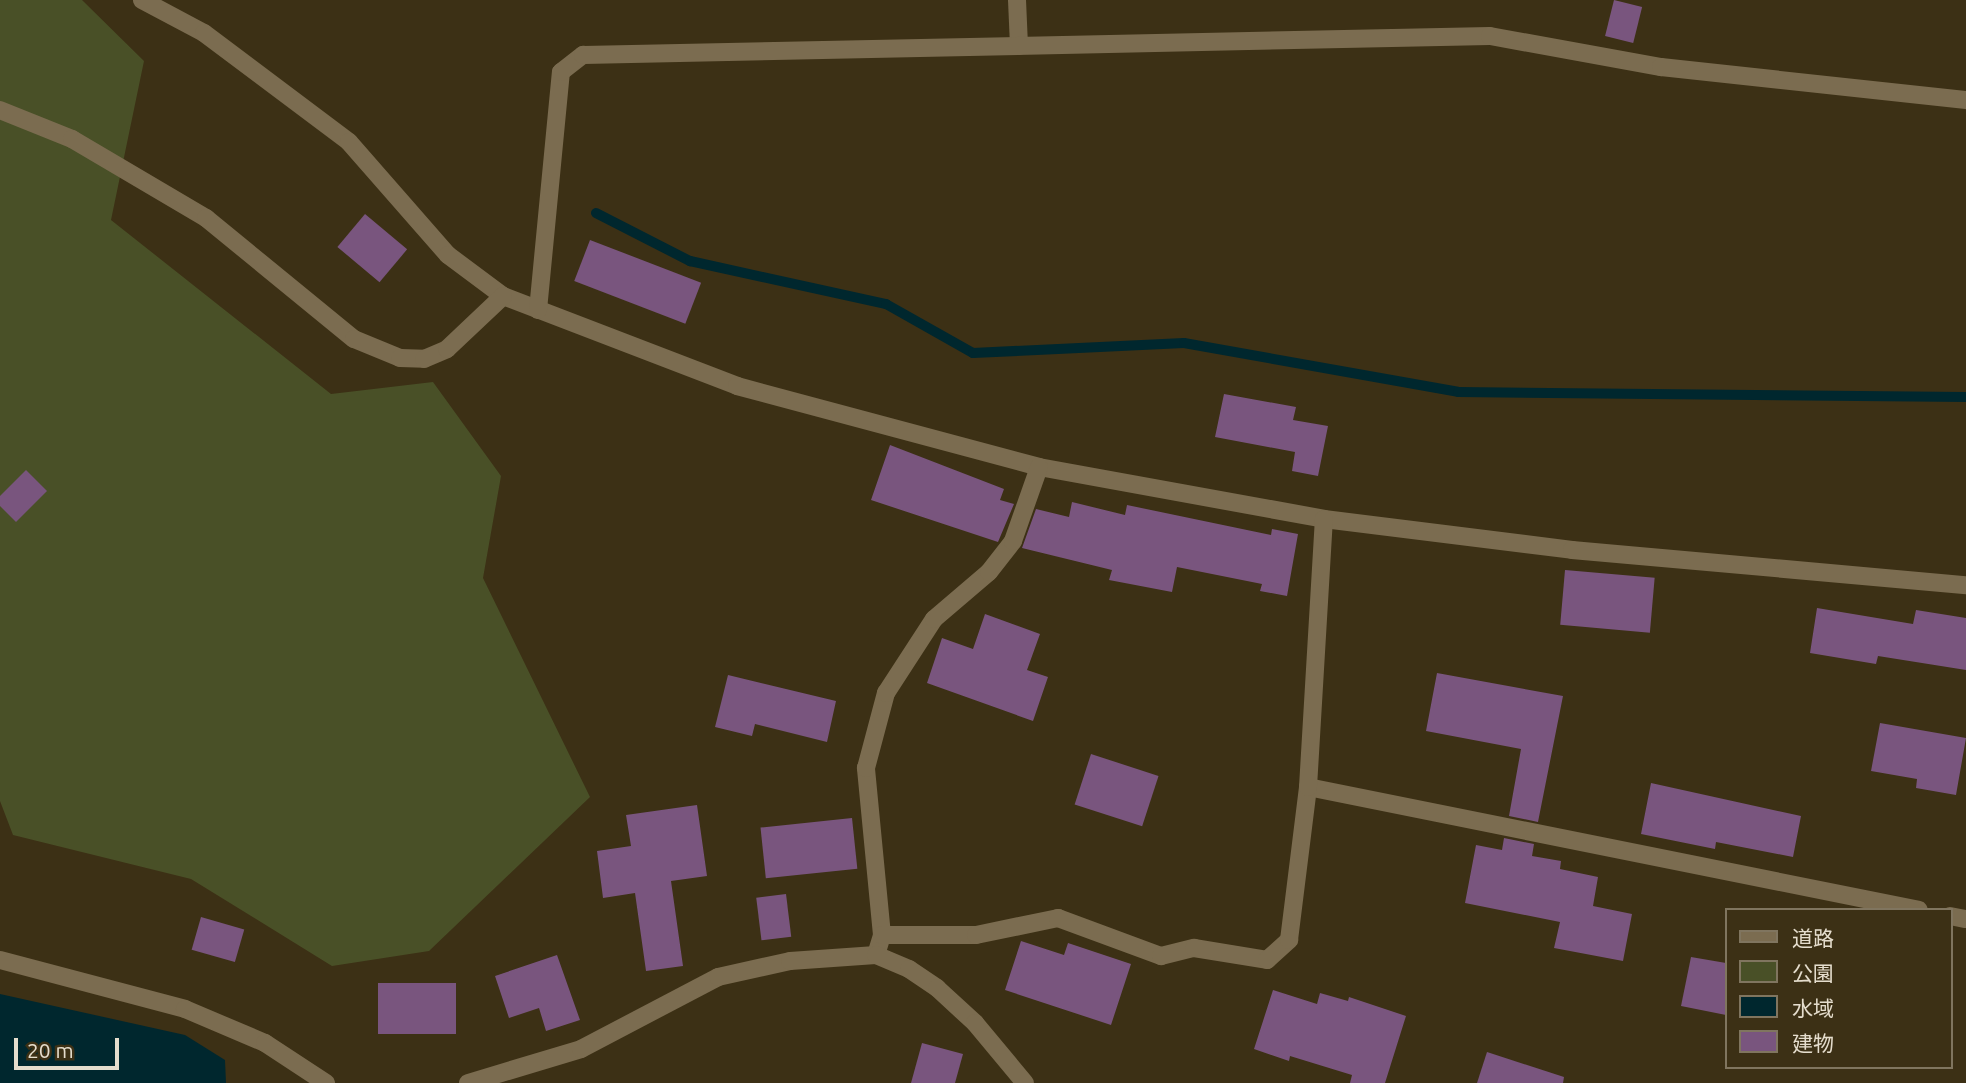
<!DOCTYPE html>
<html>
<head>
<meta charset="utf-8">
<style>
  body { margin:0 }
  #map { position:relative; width:1966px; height:1083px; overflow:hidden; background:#3c3015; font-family:Ubuntu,"Noto Sans JP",sans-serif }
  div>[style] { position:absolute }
  .green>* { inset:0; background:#495027 }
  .water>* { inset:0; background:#00272e }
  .stream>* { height:10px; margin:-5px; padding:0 5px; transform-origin:5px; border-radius:5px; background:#00272e }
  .building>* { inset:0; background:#79557e; transform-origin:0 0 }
  .minor>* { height:18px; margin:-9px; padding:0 9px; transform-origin:9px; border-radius:9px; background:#7b6c50 }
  span { translate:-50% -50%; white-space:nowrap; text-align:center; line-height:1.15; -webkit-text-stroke:7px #3c3015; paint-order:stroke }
  .legend { position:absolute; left:1725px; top:908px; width:228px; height:161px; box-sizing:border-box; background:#3c3015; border:2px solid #80755f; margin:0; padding:9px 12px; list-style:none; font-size:21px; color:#e5ddcd }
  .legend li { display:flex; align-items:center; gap:14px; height:35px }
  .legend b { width:35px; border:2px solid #80755f }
  .scale { position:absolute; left:14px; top:1038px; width:105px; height:32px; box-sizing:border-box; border:4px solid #e5ddcd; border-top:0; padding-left:9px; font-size:21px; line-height:24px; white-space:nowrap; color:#e5ddcd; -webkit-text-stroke:5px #3c3015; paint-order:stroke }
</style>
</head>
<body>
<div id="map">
  <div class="green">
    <div style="clip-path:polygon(0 0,82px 0,144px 61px,111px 220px,331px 394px,433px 382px,501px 476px,483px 578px,590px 797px,429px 951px,332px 966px,191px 879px,13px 835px,0 801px)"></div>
  </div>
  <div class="water">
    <div style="clip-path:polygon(0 994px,185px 1035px,225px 1060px,226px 1083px,0 1083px)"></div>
  </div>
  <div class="stream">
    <div style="left:596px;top:213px;width:106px;rotate:27.1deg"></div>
    <div style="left:690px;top:261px;width:201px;rotate:12.4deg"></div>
    <div style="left:886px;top:304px;width:100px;rotate:29.4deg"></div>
    <div style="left:973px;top:353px;width:211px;rotate:-2.7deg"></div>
    <div style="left:1184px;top:343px;width:278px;rotate:10.1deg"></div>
    <div style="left:1458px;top:392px;width:508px;rotate:0.56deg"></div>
  </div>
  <div class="building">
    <div style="left:1614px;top:0;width:29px;height:37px;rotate:14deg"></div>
    <div style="left:365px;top:214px;width:55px;height:43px;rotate:40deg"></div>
    <div style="left:590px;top:240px;width:119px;height:44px;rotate:21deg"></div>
    <div style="clip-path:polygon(1224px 394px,1296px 407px,1293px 420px,1328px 426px,1318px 476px,1292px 471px,1295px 452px,1215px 437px)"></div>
    <div style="clip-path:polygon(890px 445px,1004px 489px,1000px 500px,1014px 504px,998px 542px,871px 500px)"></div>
    <div style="clip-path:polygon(26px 470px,47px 491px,16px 522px,0 506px,0 496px)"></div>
    <div style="clip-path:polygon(1072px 502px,1125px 515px,1127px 505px,1271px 535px,1272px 529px,1298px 534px,1287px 596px,1260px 591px,1262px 584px,1177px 567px,1172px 592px,1109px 580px,1112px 570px,1022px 548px,1036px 509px,1069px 517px)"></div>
    <div style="left:1565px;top:570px;width:90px;height:55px;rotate:5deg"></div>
    <div style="clip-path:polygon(1817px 608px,1913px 624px,1916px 610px,1966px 618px,1966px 670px,1878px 656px,1876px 664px,1810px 653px)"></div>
    <div style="clip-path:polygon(985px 614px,1040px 634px,1027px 670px,1048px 677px,1033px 721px,927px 683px,942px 638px,973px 649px)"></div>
    <div style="clip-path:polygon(1437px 673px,1563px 696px,1538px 822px,1509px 816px,1521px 749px,1426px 731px)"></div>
    <div style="clip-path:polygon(728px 675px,836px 701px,827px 742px,755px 724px,752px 736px,715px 727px)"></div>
    <div style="clip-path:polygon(1880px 723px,1966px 738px,1956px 795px,1916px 788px,1917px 779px,1871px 771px)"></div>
    <div style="left:1091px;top:754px;width:71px;height:53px;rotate:18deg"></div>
    <div style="clip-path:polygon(1651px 783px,1801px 816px,1793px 857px,1716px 842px,1715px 849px,1641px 834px)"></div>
    <div style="clip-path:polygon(697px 805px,707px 876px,671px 881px,683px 966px,646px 971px,635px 893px,603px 898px,597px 851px,631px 846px,626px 815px)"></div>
    <div style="left:852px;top:818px;width:51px;height:92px;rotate:84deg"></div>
    <div style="clip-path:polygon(1504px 838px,1534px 844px,1532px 856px,1561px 861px,1560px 869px,1598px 877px,1593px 906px,1632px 914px,1623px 961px,1554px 948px,1560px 922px,1465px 903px,1476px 845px,1502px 850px)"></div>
    <div style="left:786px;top:894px;width:43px;height:30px;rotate:83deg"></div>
    <div style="left:201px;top:917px;width:45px;height:34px;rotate:16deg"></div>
    <div style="clip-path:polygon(1021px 941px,1064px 955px,1068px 943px,1131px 964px,1111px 1025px,1005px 990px)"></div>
    <div style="clip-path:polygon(557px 955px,580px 1020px,546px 1031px,539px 1008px,509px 1018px,495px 976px)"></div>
    <div style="clip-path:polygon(1691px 957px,1726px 963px,1726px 1015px,1681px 1006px)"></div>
    <div style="left:378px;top:983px;width:78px;height:51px"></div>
    <div style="clip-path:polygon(1273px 990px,1317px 1004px,1320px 993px,1348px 1001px,1349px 997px,1406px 1016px,1385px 1083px,1350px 1083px,1352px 1075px,1290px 1056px,1289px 1061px,1254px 1049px)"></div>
    <div style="clip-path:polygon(922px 1043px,963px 1054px,955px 1083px,911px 1083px)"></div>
    <div style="clip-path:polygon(1487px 1052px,1564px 1077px,1563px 1083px,1477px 1083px)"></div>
  </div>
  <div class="minor">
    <div style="left:142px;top:0;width:70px;rotate:28deg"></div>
    <div style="left:204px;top:33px;width:181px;rotate:36.9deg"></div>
    <div style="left:349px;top:142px;width:150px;rotate:48.8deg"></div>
    <div style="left:448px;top:255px;width:69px;rotate:36.7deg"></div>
    <div style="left:503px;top:296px;width:251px;rotate:21deg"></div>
    <div style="left:737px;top:386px;width:313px;rotate:15deg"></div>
    <div style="left:1039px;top:467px;width:290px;rotate:10.3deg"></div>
    <div style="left:1324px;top:519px;width:250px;rotate:7.1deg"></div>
    <div style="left:1572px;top:550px;width:396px;rotate:5.1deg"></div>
    <div style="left:1017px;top:0;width:46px;rotate:87.5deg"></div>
    <div style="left:0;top:110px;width:78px;rotate:21.9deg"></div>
    <div style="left:72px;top:139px;width:156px;rotate:30.5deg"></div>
    <div style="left:206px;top:218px;width:191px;rotate:39.3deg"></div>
    <div style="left:354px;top:339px;width:50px;rotate:22.4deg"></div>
    <div style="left:400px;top:358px;width:24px;rotate:2deg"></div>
    <div style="left:424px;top:359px;width:25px;rotate:-23deg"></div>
    <div style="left:447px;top:349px;width:77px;rotate:-43.4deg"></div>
    <div style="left:538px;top:310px;width:239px;rotate:-84.5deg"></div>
    <div style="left:561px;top:72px;width:28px;rotate:-38deg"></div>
    <div style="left:583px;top:55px;width:907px;rotate:-1.2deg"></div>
    <div style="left:1490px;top:36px;width:174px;rotate:10.3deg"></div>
    <div style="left:1661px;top:67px;width:307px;rotate:6.2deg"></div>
    <div style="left:1308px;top:787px;width:623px;rotate:11.38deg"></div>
    <div style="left:1950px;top:916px;width:16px;rotate:11deg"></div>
    <div style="left:882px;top:935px;width:168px;rotate:-95.5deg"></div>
    <div style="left:866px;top:768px;width:78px;rotate:-75.1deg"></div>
    <div style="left:886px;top:693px;width:88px;rotate:-57deg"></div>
    <div style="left:934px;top:619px;width:72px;rotate:-40.5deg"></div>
    <div style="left:989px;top:572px;width:39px;rotate:-52deg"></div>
    <div style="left:1013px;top:541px;width:78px;rotate:-70.6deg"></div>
    <div style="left:876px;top:955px;width:21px;rotate:-73deg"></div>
    <div style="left:882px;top:935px;width:94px"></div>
    <div style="left:976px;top:935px;width:84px;rotate:-11.7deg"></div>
    <div style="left:1058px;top:918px;width:110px;rotate:20.3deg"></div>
    <div style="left:1161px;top:956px;width:34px;rotate:-14deg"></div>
    <div style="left:1194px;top:948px;width:74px;rotate:9.3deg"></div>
    <div style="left:1267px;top:960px;width:30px;rotate:-42deg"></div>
    <div style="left:1289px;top:940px;width:154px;rotate:-82.9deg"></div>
    <div style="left:1308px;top:787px;width:268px;rotate:-86.6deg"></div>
    <div style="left:0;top:960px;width:191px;rotate:14.8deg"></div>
    <div style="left:185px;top:1009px;width:87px;rotate:23deg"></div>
    <div style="left:265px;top:1043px;width:73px;rotate:33.3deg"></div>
    <div style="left:468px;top:1083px;width:118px;rotate:-16.7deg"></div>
    <div style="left:581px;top:1049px;width:155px;rotate:-27.7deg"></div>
    <div style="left:718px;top:977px;width:74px;rotate:-12.5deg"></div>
    <div style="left:790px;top:961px;width:86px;rotate:-4deg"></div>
    <div style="left:876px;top:955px;width:36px;rotate:23deg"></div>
    <div style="left:909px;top:969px;width:34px;rotate:34deg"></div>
    <div style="left:937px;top:988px;width:52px;rotate:42.6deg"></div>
    <div style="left:975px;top:1023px;width:78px;rotate:50.2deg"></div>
  </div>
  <ul class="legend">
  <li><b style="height:9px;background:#7b6c50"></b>道路</li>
  <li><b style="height:19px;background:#495027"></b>公園</li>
  <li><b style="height:19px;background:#00272e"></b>水域</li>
  <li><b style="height:19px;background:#79557e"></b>建物</li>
  </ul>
  <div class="scale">20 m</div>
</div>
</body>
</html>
